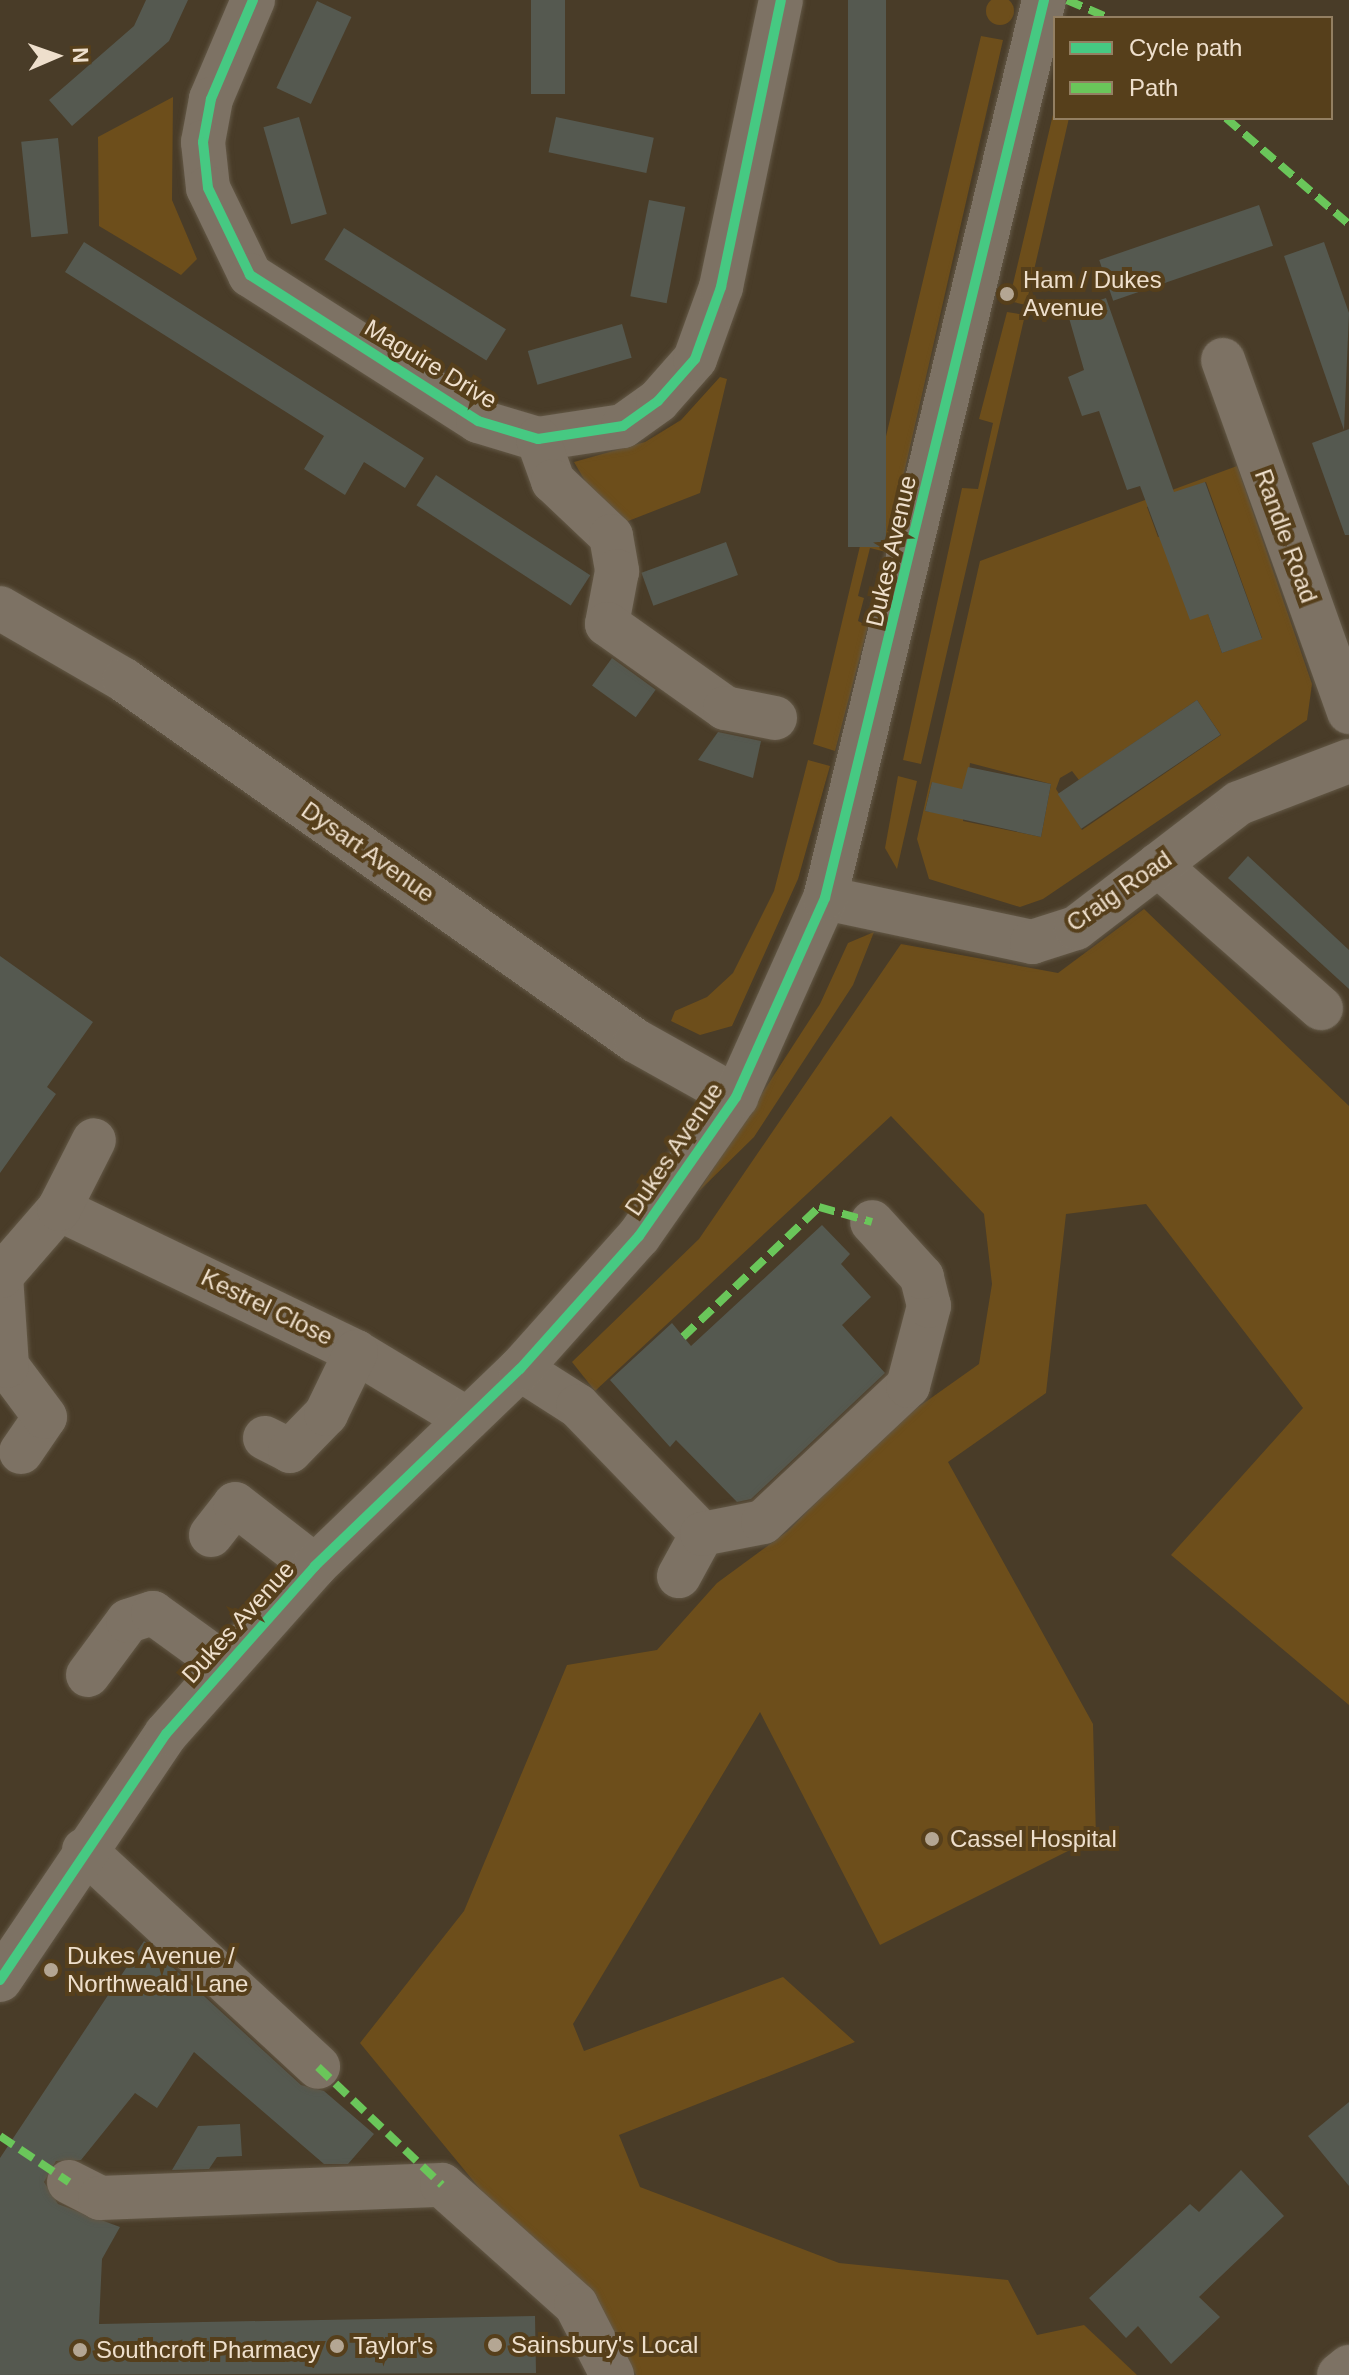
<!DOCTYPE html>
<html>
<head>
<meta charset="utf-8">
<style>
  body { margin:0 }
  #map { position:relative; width:1349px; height:2375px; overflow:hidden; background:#493c28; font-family:Helvetica,sans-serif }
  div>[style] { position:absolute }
  .green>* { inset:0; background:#6d4e1b }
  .round { border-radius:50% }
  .building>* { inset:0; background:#555950; transform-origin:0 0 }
  .roads { filter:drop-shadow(0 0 2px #635846) drop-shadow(0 0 2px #635846) }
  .minor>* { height:44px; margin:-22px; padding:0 22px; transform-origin:22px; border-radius:22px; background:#7d7264 }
  .quiet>* { height:8px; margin-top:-4px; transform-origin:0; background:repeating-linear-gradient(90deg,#6ac65a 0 16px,transparent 0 24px) }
  .cycleway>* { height:10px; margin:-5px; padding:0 5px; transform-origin:5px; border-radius:5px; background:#46c982 }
  .dots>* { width:22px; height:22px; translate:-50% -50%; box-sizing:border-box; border:4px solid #563f1b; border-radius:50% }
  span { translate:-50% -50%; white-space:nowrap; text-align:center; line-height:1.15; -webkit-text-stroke:8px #563f1b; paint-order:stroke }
  .poi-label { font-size:24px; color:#eedfcc }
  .left { translate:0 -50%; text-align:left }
  .street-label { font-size:24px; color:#eedfcc }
  .legend { position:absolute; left:1053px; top:16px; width:280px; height:104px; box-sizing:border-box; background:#563f1b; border:2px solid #937f62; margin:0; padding:10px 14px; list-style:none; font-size:24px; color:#eedfcc }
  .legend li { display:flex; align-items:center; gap:16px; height:40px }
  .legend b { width:40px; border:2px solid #937f62 }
  .north { position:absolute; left:16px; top:16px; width:80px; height:80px; -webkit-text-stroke:6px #563f1b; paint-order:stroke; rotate:88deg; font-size:22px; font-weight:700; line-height:32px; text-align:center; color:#eedfcc }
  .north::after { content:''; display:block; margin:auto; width:28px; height:36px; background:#eedfcc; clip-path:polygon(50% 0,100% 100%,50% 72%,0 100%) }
</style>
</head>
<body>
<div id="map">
  <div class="green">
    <div class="round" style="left:986px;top:-3px;width:28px;height:28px"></div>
    <div style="clip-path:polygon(981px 36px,1003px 40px,886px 552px,870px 548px,858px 596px,864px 598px,858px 621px,868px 626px,835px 751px,813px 744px)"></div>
    <div style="clip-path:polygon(173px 97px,172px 200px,197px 259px,181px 275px,99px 226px,98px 137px)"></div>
    <div style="clip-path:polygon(1055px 106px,1055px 118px,1069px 118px,1026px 305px,1009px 301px)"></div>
    <div style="clip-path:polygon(1007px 312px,1025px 315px,921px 764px,903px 760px,962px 488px,978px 489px,993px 423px,979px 419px)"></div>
    <div style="clip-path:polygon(720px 377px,727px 379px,700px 493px,623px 523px,606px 517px,574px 462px,645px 442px,681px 420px)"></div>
    <div style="clip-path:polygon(evenodd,1237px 466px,1312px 684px,1307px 720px,1043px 899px,1020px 907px,929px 879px,917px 839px,980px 561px,1237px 466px,1206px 482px,1262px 638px,1222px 653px,1178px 530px,1158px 537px,1147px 507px,1206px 482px,1237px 466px,1197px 700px,1221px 735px,1082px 830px,1056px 789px,1060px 778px,1072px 771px,1079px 780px,1197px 700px,1237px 466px,970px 763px,1051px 784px,1041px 837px,963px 821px,970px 763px,1237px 466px,932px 782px,956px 816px,925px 811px,932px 782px)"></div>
    <div style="clip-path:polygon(808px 760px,830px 766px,798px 879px,732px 1026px,700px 1035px,671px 1021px,675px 1011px,707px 997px,733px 973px,774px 891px)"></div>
    <div style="clip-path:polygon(898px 776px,917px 781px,897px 869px,885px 848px)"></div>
    <div style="clip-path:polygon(1144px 909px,1349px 1106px,1349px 1705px,1171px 1555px,1303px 1408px,1146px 1204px,1066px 1214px,1046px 1393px,948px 1462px,1093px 1724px,1096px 1837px,880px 1945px,760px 1712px,573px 2024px,584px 2051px,783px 1977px,855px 2042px,619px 2135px,640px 2187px,839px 2263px,1008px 2280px,1037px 2335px,1084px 2325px,1137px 2375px,636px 2375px,599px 2312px,480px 2189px,360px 2043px,464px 1911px,567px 1665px,657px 1650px,717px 1583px,788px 1531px,893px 1425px,979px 1364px,992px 1284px,984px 1214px,891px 1116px,595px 1391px,572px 1362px,699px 1239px,901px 944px,1058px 973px)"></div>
    <div style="clip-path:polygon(874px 932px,853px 985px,754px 1137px,698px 1192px,820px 1004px,848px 943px)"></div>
  </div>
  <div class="building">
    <div style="clip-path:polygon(146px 0,188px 0,169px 41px,72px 126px,49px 100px,134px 26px)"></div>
    <div style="left:531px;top:0;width:34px;height:94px"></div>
    <div style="left:848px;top:0;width:38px;height:547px"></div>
    <div style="left:317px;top:1px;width:38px;height:96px;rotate:25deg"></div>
    <div style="left:299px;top:117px;width:101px;height:37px;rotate:74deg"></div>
    <div style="left:556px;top:117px;width:100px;height:36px;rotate:12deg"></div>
    <div style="left:58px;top:138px;width:96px;height:37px;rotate:84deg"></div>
    <div style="left:649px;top:200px;width:37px;height:98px;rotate:11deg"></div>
    <div style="left:1259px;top:205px;width:43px;height:169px;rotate:71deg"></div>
    <div style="left:344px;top:228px;width:191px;height:37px;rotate:32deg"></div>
    <div style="clip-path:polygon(84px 242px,424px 458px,405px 488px,364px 462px,345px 495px,304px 469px,324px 436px,65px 272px)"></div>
    <div style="clip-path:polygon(1324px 242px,1349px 313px,1344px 430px,1284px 256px)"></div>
    <div style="clip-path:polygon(1106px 298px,1174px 492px,1205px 482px,1262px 639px,1222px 653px,1208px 614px,1190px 620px,1140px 486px,1127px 490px,1099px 411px,1082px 416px,1068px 377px,1084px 370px,1067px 311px)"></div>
    <div style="left:622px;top:324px;width:35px;height:98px;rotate:74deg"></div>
    <div style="clip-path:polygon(1349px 429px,1349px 535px,1345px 535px,1312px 443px)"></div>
    <div style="left:436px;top:475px;width:184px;height:36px;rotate:33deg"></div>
    <div style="left:726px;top:542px;width:35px;height:90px;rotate:70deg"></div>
    <div style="left:612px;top:658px;width:54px;height:34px;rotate:36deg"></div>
    <div style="left:1197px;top:700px;width:42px;height:168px;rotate:56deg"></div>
    <div style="clip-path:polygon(718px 732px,761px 741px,753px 778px,698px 760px)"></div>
    <div style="clip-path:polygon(968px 767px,1051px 784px,1041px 837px,925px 811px,932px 782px,962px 789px)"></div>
    <div style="clip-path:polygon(1248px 856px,1349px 950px,1349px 989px,1228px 878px)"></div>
    <div style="clip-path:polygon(0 956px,93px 1022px,47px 1087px,56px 1094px,0 1173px)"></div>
    <div style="clip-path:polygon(822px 1225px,850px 1254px,841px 1264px,871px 1297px,842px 1325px,885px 1373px,751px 1499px,737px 1502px,676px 1440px,670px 1447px,610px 1380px,672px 1323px,691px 1346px)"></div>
    <div style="clip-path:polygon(144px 1941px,301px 2085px,324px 2091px,374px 2134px,348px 2164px,324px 2164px,194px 2052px,157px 2108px,135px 2093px,81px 2160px,56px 2161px,44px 2182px,58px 2204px,120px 2227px,102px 2259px,99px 2324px,535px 2316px,536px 2373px,0 2375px,0 2158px)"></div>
    <div style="clip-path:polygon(1349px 2102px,1349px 2186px,1308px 2136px)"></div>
    <div style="clip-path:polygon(240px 2124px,242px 2156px,217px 2157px,209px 2169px,172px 2170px,198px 2126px)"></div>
    <div style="clip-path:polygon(1241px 2170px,1284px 2216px,1199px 2297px,1220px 2317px,1171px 2364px,1138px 2326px,1126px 2338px,1089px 2298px,1190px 2204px,1199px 2212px)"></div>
  </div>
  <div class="roads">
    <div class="minor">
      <div style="left:253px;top:0;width:108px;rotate:113deg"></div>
      <div style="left:211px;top:99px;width:44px;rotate:100.5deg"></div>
      <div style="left:203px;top:142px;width:46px;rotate:83.8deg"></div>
      <div style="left:208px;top:188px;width:97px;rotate:64.2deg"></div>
      <div style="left:250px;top:275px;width:271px;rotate:32.6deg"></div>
      <div style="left:478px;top:421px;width:63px;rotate:16.7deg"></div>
      <div style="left:538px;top:439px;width:86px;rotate:-8.7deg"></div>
      <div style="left:623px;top:426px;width:43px;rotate:-35.5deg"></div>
      <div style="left:658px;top:401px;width:56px;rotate:-48.6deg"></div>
      <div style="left:695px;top:359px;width:77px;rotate:-70.1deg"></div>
      <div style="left:721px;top:287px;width:293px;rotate:-78.2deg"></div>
      <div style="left:1223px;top:360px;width:374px;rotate:70.3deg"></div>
      <div style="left:538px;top:439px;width:45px;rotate:70.3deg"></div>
      <div style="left:553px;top:481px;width:80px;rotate:43.5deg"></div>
      <div style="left:611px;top:536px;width:36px;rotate:80deg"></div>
      <div style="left:617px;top:571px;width:54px;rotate:100.7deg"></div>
      <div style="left:607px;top:624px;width:145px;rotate:35.4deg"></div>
      <div style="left:725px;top:708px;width:51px;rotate:11.3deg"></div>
      <div style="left:0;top:608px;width:143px;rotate:30.1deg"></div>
      <div style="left:124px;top:680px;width:626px;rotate:35.19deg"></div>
      <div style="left:636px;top:1041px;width:115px;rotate:29.2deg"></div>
      <div style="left:1158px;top:865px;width:217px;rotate:41.3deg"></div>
      <div style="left:825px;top:898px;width:212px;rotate:12deg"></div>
      <div style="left:1032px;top:942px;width:46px;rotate:-17.7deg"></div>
      <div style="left:1076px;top:928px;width:205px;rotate:-37.5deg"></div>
      <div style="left:1239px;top:803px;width:118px;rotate:-20.9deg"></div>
      <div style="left:59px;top:1209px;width:330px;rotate:25.7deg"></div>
      <div style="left:356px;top:1352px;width:130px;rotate:31.1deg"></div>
      <div style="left:520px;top:1369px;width:69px;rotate:32.5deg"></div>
      <div style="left:578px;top:1406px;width:178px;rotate:45.9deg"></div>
      <div style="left:702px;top:1534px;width:48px;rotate:118.7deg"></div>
      <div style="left:265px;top:1438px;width:28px;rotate:27deg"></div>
      <div style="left:290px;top:1451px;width:52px;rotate:-45.8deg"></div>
      <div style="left:326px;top:1414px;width:69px;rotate:-64.2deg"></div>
      <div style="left:21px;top:1452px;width:42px;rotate:-55.6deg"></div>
      <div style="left:45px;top:1417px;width:64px;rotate:-126.7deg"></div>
      <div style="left:7px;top:1366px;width:90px;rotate:-93.8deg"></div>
      <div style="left:1px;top:1276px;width:89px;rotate:-49.1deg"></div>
      <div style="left:59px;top:1209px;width:77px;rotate:-63.1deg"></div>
      <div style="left:702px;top:1534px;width:62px;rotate:-11.1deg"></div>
      <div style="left:763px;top:1522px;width:199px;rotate:-43.2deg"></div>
      <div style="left:908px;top:1386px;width:83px;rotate:-75.3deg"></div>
      <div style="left:929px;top:1306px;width:30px;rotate:-104deg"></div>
      <div style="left:922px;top:1277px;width:74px;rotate:-132.3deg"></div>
      <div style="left:211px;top:1535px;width:39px;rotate:-52deg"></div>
      <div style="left:235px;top:1504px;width:101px;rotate:37.8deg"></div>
      <div style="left:88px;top:1675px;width:67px;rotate:-53.5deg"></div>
      <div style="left:128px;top:1621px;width:26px;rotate:-18deg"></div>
      <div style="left:153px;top:1613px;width:89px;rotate:35.8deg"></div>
      <div style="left:84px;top:1850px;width:319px;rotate:42.8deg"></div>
      <div style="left:0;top:1980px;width:297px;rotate:-56deg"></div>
      <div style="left:166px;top:1734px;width:225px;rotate:-48.4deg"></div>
      <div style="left:315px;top:1566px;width:284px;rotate:-43.9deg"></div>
      <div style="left:520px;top:1369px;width:178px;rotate:-48.2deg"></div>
      <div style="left:639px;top:1236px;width:169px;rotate:-55.1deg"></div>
      <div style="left:736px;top:1097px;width:218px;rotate:-65.9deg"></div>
      <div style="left:825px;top:898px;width:924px;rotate:-76.29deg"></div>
      <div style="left:69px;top:2182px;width:35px;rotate:27deg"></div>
      <div style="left:100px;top:2198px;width:342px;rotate:-2.2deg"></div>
      <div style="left:442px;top:2185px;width:180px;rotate:41.8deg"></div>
      <div style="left:576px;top:2305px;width:79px;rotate:62.8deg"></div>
      <div style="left:1339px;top:2375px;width:13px;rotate:-39deg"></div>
    </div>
  </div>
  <div class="quiet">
    <div style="left:1067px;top:0;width:46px;rotate:23.2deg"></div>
    <div style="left:1226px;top:118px;width:162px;rotate:40.8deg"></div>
    <div style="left:683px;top:1337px;width:188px;rotate:-43.7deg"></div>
    <div style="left:819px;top:1207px;width:55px;rotate:15.8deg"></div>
    <div style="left:318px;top:2067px;width:171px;rotate:43.6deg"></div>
    <div style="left:0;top:2136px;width:83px;rotate:33.7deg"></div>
  </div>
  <div class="cycleway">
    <div style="left:253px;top:0;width:108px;rotate:113deg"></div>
    <div style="left:211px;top:99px;width:44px;rotate:100.5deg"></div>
    <div style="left:203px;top:142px;width:46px;rotate:83.8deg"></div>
    <div style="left:208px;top:188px;width:97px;rotate:64.2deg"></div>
    <div style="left:250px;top:275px;width:271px;rotate:32.6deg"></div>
    <div style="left:478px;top:421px;width:63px;rotate:16.7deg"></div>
    <div style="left:538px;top:439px;width:86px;rotate:-8.7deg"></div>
    <div style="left:623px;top:426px;width:43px;rotate:-35.5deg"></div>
    <div style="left:658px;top:401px;width:56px;rotate:-48.6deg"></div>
    <div style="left:695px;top:359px;width:77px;rotate:-70.1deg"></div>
    <div style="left:721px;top:287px;width:293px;rotate:-78.2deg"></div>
    <div style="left:0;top:1980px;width:297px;rotate:-56deg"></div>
    <div style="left:166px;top:1734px;width:225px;rotate:-48.4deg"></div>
    <div style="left:315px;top:1566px;width:284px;rotate:-43.9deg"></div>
    <div style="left:520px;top:1369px;width:178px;rotate:-48.2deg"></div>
    <div style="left:639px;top:1236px;width:169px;rotate:-55.1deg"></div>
    <div style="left:736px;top:1097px;width:218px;rotate:-65.9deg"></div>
    <div style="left:825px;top:898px;width:924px;rotate:-76.29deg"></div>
  </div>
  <div class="dots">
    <div style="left:1007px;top:294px;background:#b4a693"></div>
    <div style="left:932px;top:1839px;background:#b4a693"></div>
    <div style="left:51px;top:1970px;background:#b4a693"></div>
    <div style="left:495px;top:2345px;background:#b4a693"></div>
    <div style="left:337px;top:2346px;background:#b4a693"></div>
    <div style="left:80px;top:2350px;background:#b4a693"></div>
  </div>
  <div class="poi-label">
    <span class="left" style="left:1023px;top:294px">Ham / Dukes<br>Avenue</span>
    <span class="left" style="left:950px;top:1839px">Cassel Hospital</span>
    <span class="left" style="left:67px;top:1970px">Dukes Avenue /<br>Northweald Lane</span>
    <span class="left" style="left:511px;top:2345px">Sainsbury's Local</span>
    <span class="left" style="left:353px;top:2346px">Taylor's</span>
    <span class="left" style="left:96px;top:2350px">Southcroft Pharmacy</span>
  </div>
  <div class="street-label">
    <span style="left:431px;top:364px;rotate:31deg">Maguire Drive</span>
    <span style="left:1286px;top:536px;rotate:70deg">Randle Road</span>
    <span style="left:891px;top:551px;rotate:-77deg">Dukes Avenue</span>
    <span style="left:368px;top:852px;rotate:35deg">Dysart Avenue</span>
    <span style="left:1119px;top:891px;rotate:-35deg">Craig Road</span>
    <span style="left:674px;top:1149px;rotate:-56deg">Dukes Avenue</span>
    <span style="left:267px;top:1307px;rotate:26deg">Kestrel Close</span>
    <span style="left:238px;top:1622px;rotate:-48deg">Dukes Avenue</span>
  </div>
  <ul class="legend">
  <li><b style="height:10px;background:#46c982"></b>Cycle path</li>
  <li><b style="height:10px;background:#6ac65a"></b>Path</li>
  </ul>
  <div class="north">N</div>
</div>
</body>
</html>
